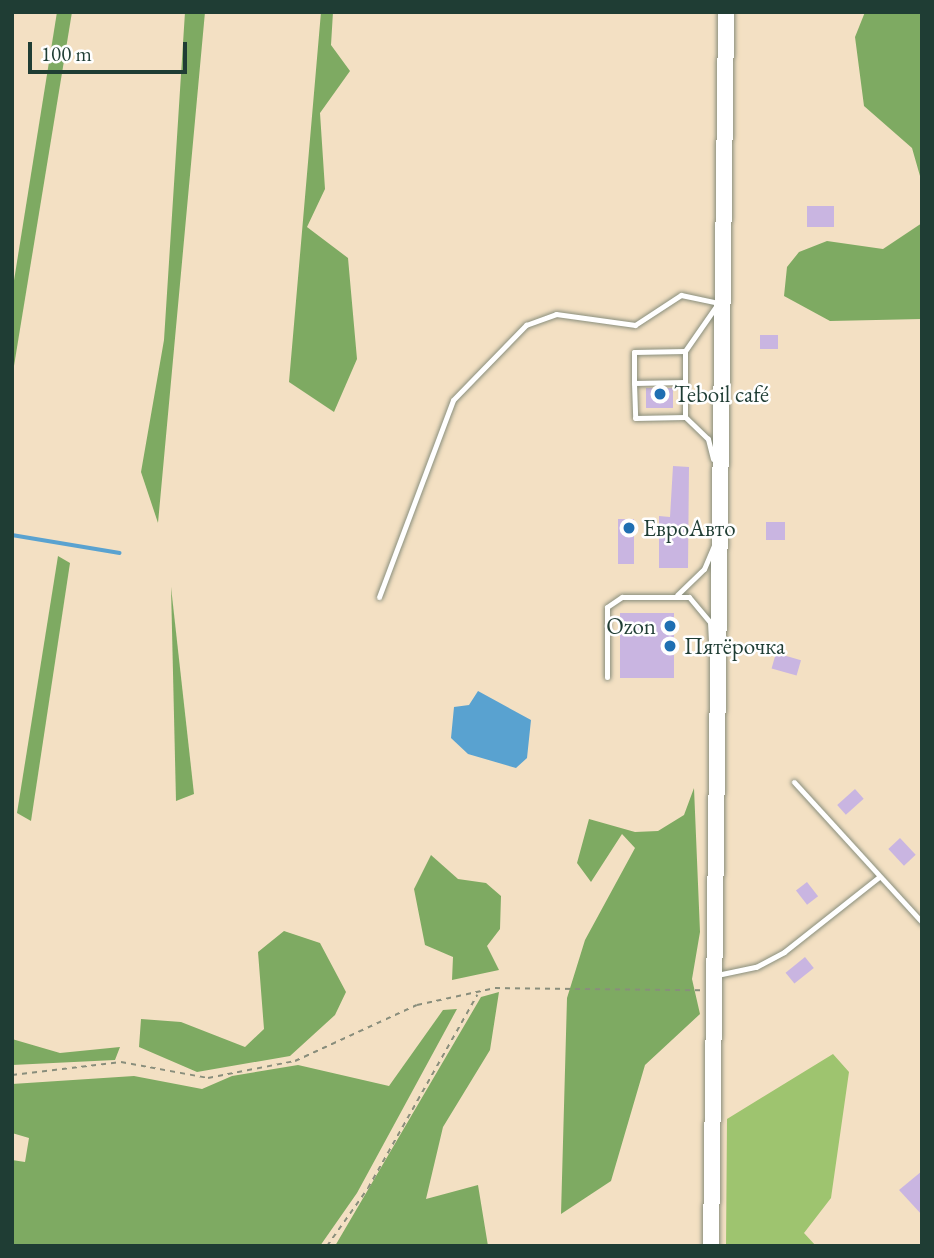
<!DOCTYPE html>
<html>
<head>
<meta charset="utf-8">
<style>
  body { margin:0 }
  #map { position:relative; width:934px; height:1258px; overflow:hidden; background:#f3e0c3; font-family:"EB Garamond",serif }
  div>[style] { position:absolute }
  .green>* { inset:0; background:#9ec46f }
  .forest>* { inset:0; background:#7eaa62 }
  .water>* { inset:0; background:#59a2d0 }
  .stream>* { height:3.5px; margin:-1.75px; padding:0 1.75px; transform-origin:1.75px; border-radius:1.75px; background:#59a2d0 }
  .building>* { inset:0; background:#c9b5e1; transform-origin:0 0 }
  .path>* { height:2px; margin-top:-1px; transform-origin:0; background:repeating-linear-gradient(90deg,#898e7c 0 5px,transparent 0 10px) }
  .roads { filter:drop-shadow(0 0 2px #898e7c) drop-shadow(0 0 2px #898e7c) }
  .service>* { height:5px; margin:-2.5px; padding:0 2.5px; transform-origin:2.5px; border-radius:2.5px; background:#fff }
  .secondary>* { height:16px; margin:-8px; padding:0 8px; transform-origin:8px; border-radius:8px; background:#fff }
  .dots>* { width:19px; height:19px; translate:-50% -50%; box-sizing:border-box; border:4px solid #fff; border-radius:50% }
  span { translate:-50% -50%; white-space:nowrap; text-align:center; line-height:1.15; -webkit-text-stroke:5px #fff; paint-order:stroke }
  .poi-label { font-size:23px; color:#1f3d34 }
  .left { translate:0 -50%; text-align:left }
  .right { translate:-100% -50%; text-align:right }
  .frame { position:absolute; inset:0; border:14px solid #1f3d34; pointer-events:none }
  .scale { position:absolute; left:28px; top:42px; width:159px; height:32px; box-sizing:border-box; border:4px solid #1f3d34; border-top:0; padding-left:9px; font-size:21px; line-height:24px; white-space:nowrap; color:#1f3d34; -webkit-text-stroke:5px #fff; paint-order:stroke }
</style>
</head>
<body>
<div id="map">
  <div class="green">
    <div style="clip-path:polygon(833px 1054px,849px 1072px,831px 1198px,804px 1233px,816px 1246px,726px 1246px,727px 1119px)"></div>
  </div>
  <div class="forest">
    <div style="clip-path:polygon(57px 12px,72px 12px,12px 378px,12px 293px)"></div>
    <div style="clip-path:polygon(185px 12px,205px 12px,158px 523px,141px 472px,164px 340px)"></div>
    <div style="clip-path:polygon(321px 12px,333px 12px,331px 45px,350px 71px,320px 113px,325px 189px,307px 227px,348px 258px,357px 359px,334px 412px,289px 382px)"></div>
    <div style="clip-path:polygon(865px 12px,922px 12px,922px 183px,912px 148px,864px 106px,855px 37px)"></div>
    <div style="clip-path:polygon(922px 223px,922px 319px,830px 321px,784px 296px,787px 267px,799px 252px,827px 241px,883px 249px)"></div>
    <div style="clip-path:polygon(58px 556px,70px 563px,31px 821px,17px 813px)"></div>
    <div style="clip-path:polygon(171px 587px,194px 794px,176px 801px)"></div>
    <div style="clip-path:polygon(694px 788px,700px 932px,692px 979px,700px 1014px,645px 1065px,611px 1181px,561px 1214px,567px 998px,585px 940px,635px 848px,622px 834px,591px 882px,577px 863px,589px 819px,635px 832px,658px 831px,684px 815px)"></div>
    <div style="clip-path:polygon(431px 855px,458px 879px,486px 883px,501px 896px,500px 929px,487px 946px,499px 970px,452px 980px,453px 957px,425px 945px,414px 889px)"></div>
    <div style="clip-path:polygon(284px 931px,320px 943px,346px 992px,335px 1015px,290px 1056px,197px 1072px,139px 1047px,141px 1019px,181px 1022px,245px 1047px,264px 1029px,258px 952px)"></div>
    <div style="clip-path:polygon(499px 992px,490px 1050px,443px 1127px,426px 1199px,478px 1185px,488px 1246px,335px 1246px,481px 997px)"></div>
    <div style="clip-path:polygon(457px 1009px,357px 1193px,320px 1246px,12px 1246px,12px 1160px,25px 1162px,29px 1138px,12px 1133px,12px 1084px,134px 1076px,202px 1089px,232px 1076px,298px 1065px,389px 1086px,443px 1010px)"></div>
    <div style="clip-path:polygon(12px 1039px,60px 1053px,120px 1047px,115px 1060px,12px 1065px)"></div>
  </div>
  <div class="water">
    <div style="clip-path:polygon(478px 691px,531px 720px,527px 758px,516px 768px,468px 754px,451px 738px,454px 707px,469px 705px)"></div>
  </div>
  <div class="stream">
    <div style="left:12px;top:535px;width:109px;rotate:9.5deg"></div>
  </div>
  <div class="building">
    <div style="left:834px;top:206px;width:21px;height:27px;rotate:90deg"></div>
    <div style="left:778px;top:335px;width:14px;height:18px;rotate:90deg"></div>
    <div style="left:646px;top:388px;width:27px;height:20px"></div>
    <div style="clip-path:polygon(673px 466px,689px 467px,688px 568px,659px 568px,659px 516px,670px 517px)"></div>
    <div style="left:618px;top:519px;width:16px;height:45px"></div>
    <div style="left:766px;top:522px;width:19px;height:18px"></div>
    <div style="left:620px;top:613px;width:54px;height:65px"></div>
    <div style="left:776px;top:653px;width:26px;height:16px;rotate:16deg"></div>
    <div style="left:855px;top:789px;width:13px;height:24px;rotate:48deg"></div>
    <div style="left:900px;top:838px;width:23px;height:16px;rotate:47deg"></div>
    <div style="left:807px;top:882px;width:18px;height:14px;rotate:52deg"></div>
    <div style="left:805px;top:957px;width:14px;height:25px;rotate:51deg"></div>
    <div style="clip-path:polygon(922px 1171px,922px 1215px,899px 1190px)"></div>
  </div>
  <div class="path">
    <div style="left:12px;top:1075px;width:110px;rotate:-6.8deg"></div>
    <div style="left:121px;top:1062px;width:88px;rotate:10.4deg"></div>
    <div style="left:208px;top:1078px;width:89px;rotate:-11.1deg"></div>
    <div style="left:295px;top:1061px;width:134px;rotate:-24.7deg"></div>
    <div style="left:417px;top:1005px;width:80px;rotate:-12.3deg"></div>
    <div style="left:495px;top:988px;width:206px;rotate:0.6deg"></div>
    <div style="left:327px;top:1246px;width:71px;rotate:-54.7deg"></div>
    <div style="left:368px;top:1188px;width:222px;rotate:-60.5deg"></div>
  </div>
  <div class="roads">
    <div class="service">
      <div style="left:685px;top:351px;width:51px;rotate:178.9deg"></div>
      <div style="left:634px;top:352px;width:31px;rotate:90deg"></div>
      <div style="left:634px;top:383px;width:51px;rotate:-1.1deg"></div>
      <div style="left:634px;top:383px;width:35px;rotate:88deg"></div>
      <div style="left:635px;top:418px;width:50px;rotate:-1.1deg"></div>
      <div style="left:713px;top:459px;width:21px;rotate:-104deg"></div>
      <div style="left:708px;top:439px;width:32px;rotate:-136deg"></div>
      <div style="left:685px;top:417px;width:66px;rotate:-90deg"></div>
      <div style="left:685px;top:351px;width:56px;rotate:-55.2deg"></div>
      <div style="left:677px;top:595px;width:37px;rotate:-44deg"></div>
      <div style="left:704px;top:569px;width:26px;rotate:-67deg"></div>
      <div style="left:379px;top:597px;width:210px;rotate:-69.4deg"></div>
      <div style="left:453px;top:400px;width:105px;rotate:-45.8deg"></div>
      <div style="left:526px;top:325px;width:32px;rotate:-20deg"></div>
      <div style="left:556px;top:314px;width:80px;rotate:7.9deg"></div>
      <div style="left:635px;top:325px;width:55px;rotate:-33.1deg"></div>
      <div style="left:681px;top:295px;width:38px;rotate:12deg"></div>
      <div style="left:607px;top:677px;width:70px;rotate:-90deg"></div>
      <div style="left:607px;top:607px;width:18px;rotate:-34deg"></div>
      <div style="left:622px;top:597px;width:67px"></div>
      <div style="left:689px;top:597px;width:33px;rotate:50deg"></div>
      <div style="left:710px;top:622px;width:19px;rotate:87deg"></div>
      <div style="left:794px;top:782px;width:190px;rotate:47.6deg"></div>
      <div style="left:717px;top:975px;width:40px;rotate:-12deg"></div>
      <div style="left:756px;top:967px;width:32px;rotate:-28deg"></div>
      <div style="left:784px;top:952px;width:121px;rotate:-38.3deg"></div>
    </div>
    <div class="secondary">
      <div style="left:711px;top:1246px;width:1234px;rotate:-89.3deg"></div>
    </div>
  </div>
  <div class="dots">
    <div style="left:660px;top:394px;background:#1f6fb2"></div>
    <div style="left:629px;top:528px;background:#1f6fb2"></div>
    <div style="left:670px;top:626px;background:#1f6fb2"></div>
    <div style="left:670px;top:646px;background:#1f6fb2"></div>
  </div>
  <div class="poi-label">
    <span class="left" style="left:674px;top:394px">Teboil café</span>
    <span class="left" style="left:643px;top:528px">ЕвроАвто</span>
    <span class="right" style="left:656px;top:626px">Ozon</span>
    <span class="left" style="left:684px;top:646px">Пятёрочка</span>
  </div>
  <div class="frame"></div>
  <div class="scale">100 m</div>
</div>
</body>
</html>
